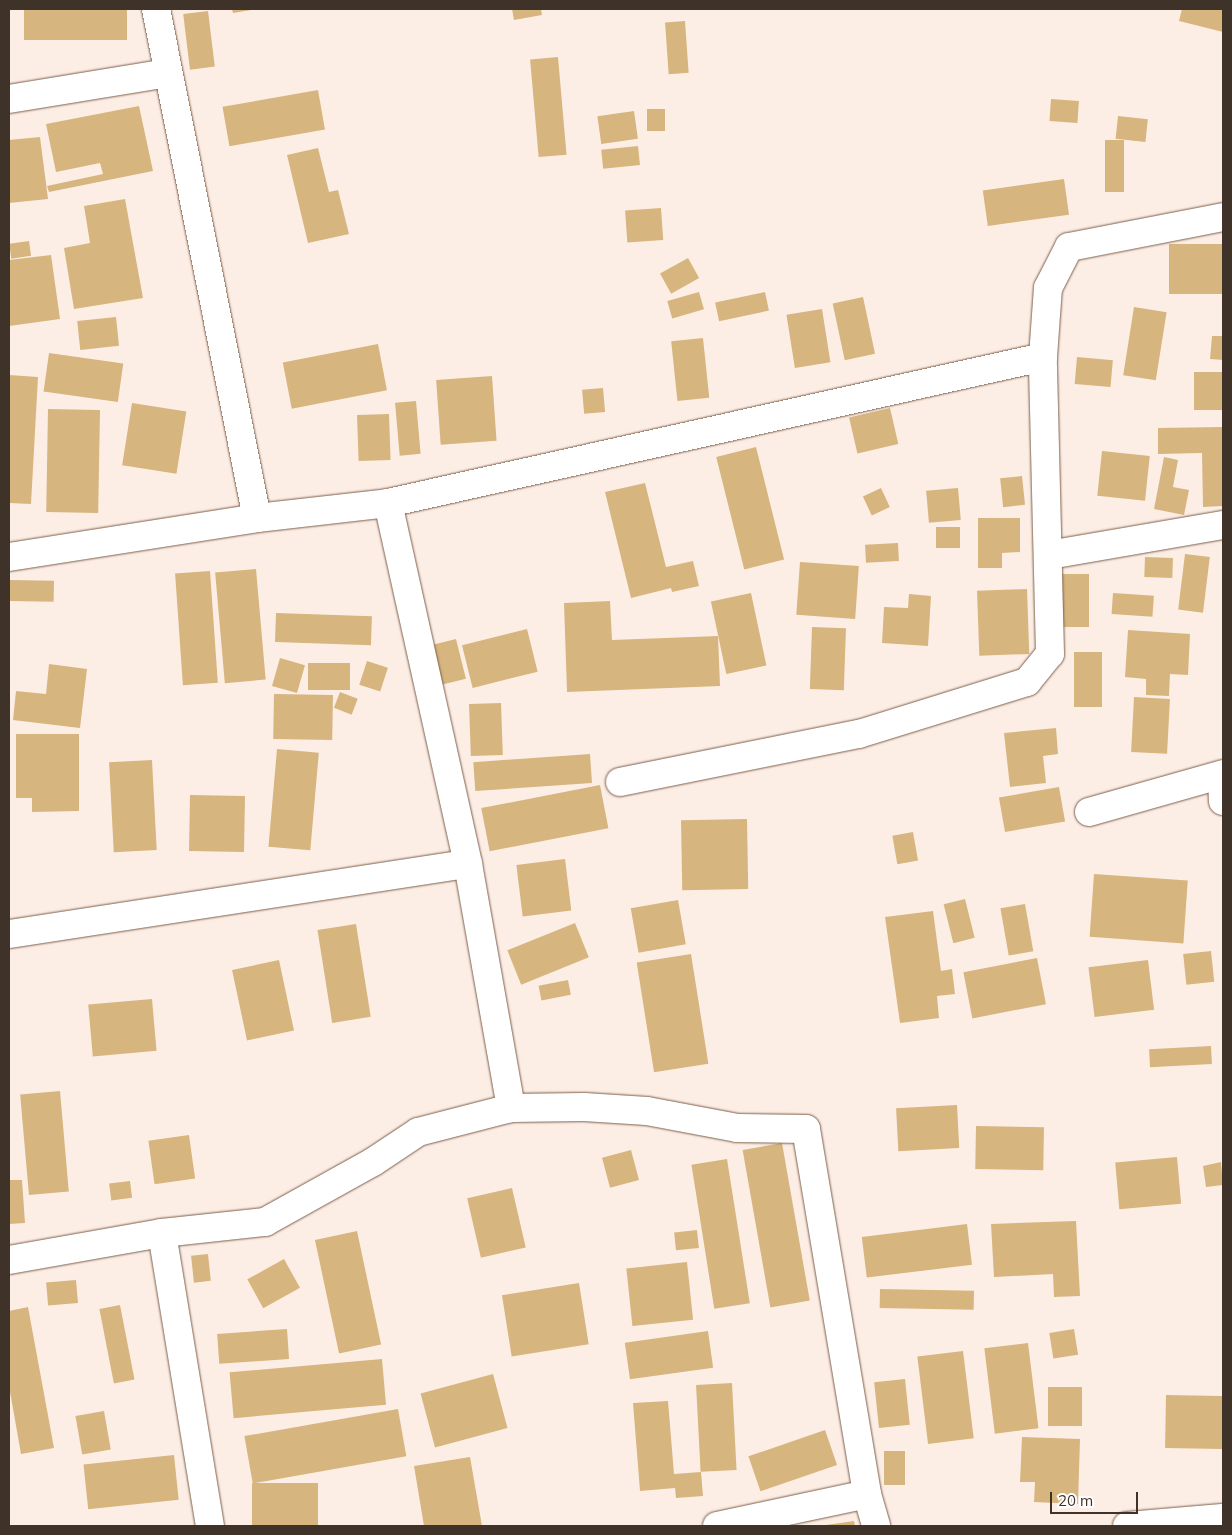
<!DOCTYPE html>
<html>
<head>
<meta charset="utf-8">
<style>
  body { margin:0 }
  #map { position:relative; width:1232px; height:1535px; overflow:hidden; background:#fdeee5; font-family:Mulish,sans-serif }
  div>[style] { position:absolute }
  .building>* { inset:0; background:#d7b57f; transform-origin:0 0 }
  .roads { filter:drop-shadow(0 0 1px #7c5f4b) drop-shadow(0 0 1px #7c5f4b) }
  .minor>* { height:28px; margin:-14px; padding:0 14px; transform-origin:14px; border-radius:14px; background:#fff }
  span { translate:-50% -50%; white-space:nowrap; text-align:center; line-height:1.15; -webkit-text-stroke:4.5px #fff; paint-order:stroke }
  .frame { position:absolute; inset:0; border:10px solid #3f3229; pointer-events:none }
  .scale { position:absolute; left:1050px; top:1492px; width:88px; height:22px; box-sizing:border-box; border:2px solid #3f3229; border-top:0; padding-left:6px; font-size:15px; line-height:18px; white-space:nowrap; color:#3f3229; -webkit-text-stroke:4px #fff; paint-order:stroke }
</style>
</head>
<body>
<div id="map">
  <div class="building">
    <div style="left:24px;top:9px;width:103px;height:31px"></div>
    <div style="clip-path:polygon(232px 9px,251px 9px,251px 10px,233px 13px)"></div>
    <div style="clip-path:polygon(512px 9px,541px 9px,542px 15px,514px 20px)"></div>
    <div style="clip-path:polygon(1182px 9px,1223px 9px,1223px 32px,1179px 21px)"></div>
    <div style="left:208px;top:11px;width:56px;height:25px;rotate:83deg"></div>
    <div style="left:685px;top:21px;width:52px;height:20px;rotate:86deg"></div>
    <div style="left:558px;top:57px;width:98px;height:28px;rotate:85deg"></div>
    <div style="left:318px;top:90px;width:40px;height:97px;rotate:80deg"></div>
    <div style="left:1051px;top:99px;width:28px;height:22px;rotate:4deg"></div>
    <div style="clip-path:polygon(139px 106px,153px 171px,49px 192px,47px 186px,103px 174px,100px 163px,56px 172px,46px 124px)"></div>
    <div style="left:647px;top:109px;width:18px;height:22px"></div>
    <div style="left:634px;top:111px;width:28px;height:37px;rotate:82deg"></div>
    <div style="left:1118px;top:116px;width:30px;height:23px;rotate:6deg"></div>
    <div style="clip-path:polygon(40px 137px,48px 199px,9px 203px,9px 140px)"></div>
    <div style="left:1105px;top:140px;width:19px;height:52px"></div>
    <div style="left:638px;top:146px;width:19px;height:37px;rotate:84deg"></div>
    <div style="clip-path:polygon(318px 148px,329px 192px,338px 190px,349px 234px,308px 243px,287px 155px)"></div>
    <div style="left:1064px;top:179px;width:36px;height:82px;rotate:82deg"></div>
    <div style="clip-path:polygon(125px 199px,143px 298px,74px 309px,64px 248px,90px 243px,84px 206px)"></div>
    <div style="left:661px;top:208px;width:32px;height:36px;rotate:86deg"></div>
    <div style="left:29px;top:241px;width:15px;height:20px;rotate:82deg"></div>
    <div style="left:1223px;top:244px;width:50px;height:54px;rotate:90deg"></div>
    <div style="clip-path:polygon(51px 255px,60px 319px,9px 326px,9px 260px)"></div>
    <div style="left:688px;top:258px;width:23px;height:32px;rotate:61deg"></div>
    <div style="left:699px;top:292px;width:18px;height:33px;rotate:74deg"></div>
    <div style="left:765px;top:292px;width:19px;height:51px;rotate:78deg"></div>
    <div style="left:863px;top:297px;width:58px;height:31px;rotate:78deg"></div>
    <div style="left:1134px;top:307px;width:33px;height:69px;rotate:9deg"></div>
    <div style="left:822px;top:309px;width:54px;height:36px;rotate:81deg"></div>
    <div style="left:116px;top:317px;width:29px;height:39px;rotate:84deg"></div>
    <div style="clip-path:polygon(1212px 336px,1223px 336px,1223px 360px,1210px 359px)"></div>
    <div style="left:703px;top:338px;width:60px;height:32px;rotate:84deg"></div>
    <div style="left:378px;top:344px;width:47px;height:97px;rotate:79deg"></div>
    <div style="left:49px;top:353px;width:75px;height:39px;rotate:8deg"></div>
    <div style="left:1077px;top:357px;width:36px;height:27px;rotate:5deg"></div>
    <div style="left:1223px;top:372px;width:38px;height:29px;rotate:90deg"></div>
    <div style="clip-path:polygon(9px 375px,38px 377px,31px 504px,9px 503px)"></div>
    <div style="left:492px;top:376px;width:65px;height:56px;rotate:86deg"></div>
    <div style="left:603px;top:388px;width:24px;height:21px;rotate:85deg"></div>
    <div style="left:416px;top:401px;width:53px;height:21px;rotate:85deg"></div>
    <div style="left:132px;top:403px;width:55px;height:63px;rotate:9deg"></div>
    <div style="left:890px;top:408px;width:37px;height:42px;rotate:77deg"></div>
    <div style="left:48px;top:409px;width:52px;height:103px;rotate:1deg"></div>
    <div style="left:389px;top:414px;width:46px;height:32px;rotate:88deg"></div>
    <div style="clip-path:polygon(1223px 427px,1223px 506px,1203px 507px,1202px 453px,1158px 454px,1158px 428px)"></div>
    <div style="left:756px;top:447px;width:116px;height:41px;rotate:76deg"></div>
    <div style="left:1102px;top:451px;width:48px;height:45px;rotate:6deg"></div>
    <div style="clip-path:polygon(1164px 457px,1178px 460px,1173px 487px,1189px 490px,1184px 515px,1154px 509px)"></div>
    <div style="left:1022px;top:476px;width:29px;height:22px;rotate:84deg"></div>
    <div style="clip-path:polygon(645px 483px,666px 567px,693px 561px,699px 586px,672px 592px,671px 588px,631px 598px,605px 492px)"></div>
    <div style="left:881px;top:488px;width:21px;height:20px;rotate:65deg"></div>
    <div style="left:958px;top:488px;width:32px;height:32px;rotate:85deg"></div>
    <div style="clip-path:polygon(978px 518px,1020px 518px,1020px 552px,1002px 553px,1002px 568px,978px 568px)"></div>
    <div style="left:936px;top:527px;width:24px;height:21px"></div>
    <div style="left:898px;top:543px;width:18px;height:33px;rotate:87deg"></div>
    <div style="left:1185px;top:554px;width:25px;height:56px;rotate:7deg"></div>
    <div style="left:1145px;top:557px;width:28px;height:20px;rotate:2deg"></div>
    <div style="left:800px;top:562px;width:59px;height:53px;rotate:4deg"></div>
    <div style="left:256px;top:569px;width:111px;height:41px;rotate:85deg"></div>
    <div style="left:210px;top:571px;width:112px;height:35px;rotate:86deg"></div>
    <div style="left:1062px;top:574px;width:27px;height:53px"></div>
    <div style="left:9px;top:580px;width:45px;height:21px;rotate:1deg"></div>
    <div style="left:1027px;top:589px;width:65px;height:50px;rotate:88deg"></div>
    <div style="left:751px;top:593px;width:74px;height:41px;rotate:78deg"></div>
    <div style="left:1113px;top:593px;width:41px;height:21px;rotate:4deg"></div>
    <div style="clip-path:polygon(909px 594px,931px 596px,928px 646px,882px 643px,884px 607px,908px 608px)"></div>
    <div style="clip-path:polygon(610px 601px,612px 640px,718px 636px,720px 686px,567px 692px,564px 603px)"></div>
    <div style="left:276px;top:613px;width:96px;height:29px;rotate:2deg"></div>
    <div style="left:812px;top:627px;width:34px;height:62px;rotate:2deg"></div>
    <div style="left:527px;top:629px;width:44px;height:67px;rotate:76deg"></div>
    <div style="clip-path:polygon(1128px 630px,1190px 634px,1188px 675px,1170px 674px,1169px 696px,1146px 695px,1146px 679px,1125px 677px)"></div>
    <div style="left:456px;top:639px;width:41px;height:25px;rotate:76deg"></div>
    <div style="left:1074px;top:652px;width:28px;height:55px"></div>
    <div style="left:280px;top:658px;width:26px;height:29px;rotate:16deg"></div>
    <div style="left:367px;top:661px;width:22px;height:25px;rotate:18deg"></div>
    <div style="left:308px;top:663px;width:42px;height:27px"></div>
    <div style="clip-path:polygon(49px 664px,87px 669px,80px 728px,13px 720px,16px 691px,46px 694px)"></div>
    <div style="left:340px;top:692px;width:19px;height:17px;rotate:21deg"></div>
    <div style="left:274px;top:694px;width:59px;height:45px;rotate:1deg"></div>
    <div style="left:1134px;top:697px;width:36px;height:55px;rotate:3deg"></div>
    <div style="left:501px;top:703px;width:52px;height:32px;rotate:88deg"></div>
    <div style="clip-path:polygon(1056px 728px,1058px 754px,1043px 756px,1046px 783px,1010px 787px,1004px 733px)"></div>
    <div style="clip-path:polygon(16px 734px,79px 734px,79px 811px,32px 812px,32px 798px,16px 798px)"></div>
    <div style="left:277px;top:749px;width:42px;height:98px;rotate:5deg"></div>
    <div style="left:590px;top:754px;width:29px;height:117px;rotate:86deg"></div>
    <div style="left:152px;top:760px;width:90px;height:43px;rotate:87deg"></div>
    <div style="left:600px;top:785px;width:44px;height:121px;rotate:79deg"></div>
    <div style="left:1059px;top:787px;width:35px;height:61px;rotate:80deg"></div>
    <div style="left:190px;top:795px;width:55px;height:56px;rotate:1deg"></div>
    <div style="left:747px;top:819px;width:70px;height:66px;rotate:89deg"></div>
    <div style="left:913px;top:832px;width:29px;height:21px;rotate:80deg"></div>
    <div style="left:565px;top:859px;width:52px;height:49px;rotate:83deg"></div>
    <div style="left:1094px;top:874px;width:94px;height:63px;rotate:4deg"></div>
    <div style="left:965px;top:899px;width:40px;height:22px;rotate:76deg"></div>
    <div style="left:678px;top:900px;width:45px;height:48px;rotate:80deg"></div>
    <div style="left:1025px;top:904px;width:48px;height:25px;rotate:80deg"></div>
    <div style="clip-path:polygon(933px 911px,941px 971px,952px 969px,955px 994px,937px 996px,939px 1018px,900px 1023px,885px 917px)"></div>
    <div style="left:575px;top:923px;width:37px;height:73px;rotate:68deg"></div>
    <div style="left:356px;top:924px;width:94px;height:39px;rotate:81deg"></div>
    <div style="left:1211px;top:951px;width:31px;height:28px;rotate:84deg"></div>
    <div style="left:691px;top:954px;width:111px;height:55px;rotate:81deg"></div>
    <div style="left:1037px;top:958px;width:47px;height:75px;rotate:79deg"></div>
    <div style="left:279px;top:960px;width:72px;height:48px;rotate:78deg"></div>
    <div style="left:1148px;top:960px;width:50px;height:60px;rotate:83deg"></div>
    <div style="left:568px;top:980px;width:15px;height:30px;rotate:79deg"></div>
    <div style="left:152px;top:999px;width:52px;height:64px;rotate:85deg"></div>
    <div style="left:1211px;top:1046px;width:18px;height:62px;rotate:87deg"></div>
    <div style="left:60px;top:1091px;width:101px;height:40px;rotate:85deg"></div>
    <div style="left:957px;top:1105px;width:43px;height:61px;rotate:87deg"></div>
    <div style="left:976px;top:1126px;width:68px;height:43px;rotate:1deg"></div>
    <div style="left:189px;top:1135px;width:44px;height:41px;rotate:82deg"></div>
    <div style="left:782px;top:1143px;width:160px;height:40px;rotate:80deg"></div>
    <div style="left:631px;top:1150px;width:31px;height:30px;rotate:75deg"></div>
    <div style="left:1177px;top:1157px;width:47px;height:62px;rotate:85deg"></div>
    <div style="left:727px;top:1159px;width:146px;height:36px;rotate:81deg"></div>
    <div style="clip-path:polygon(1221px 1162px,1223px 1185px,1206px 1187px,1203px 1166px)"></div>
    <div style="clip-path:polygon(9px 1180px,22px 1180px,25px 1223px,9px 1224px)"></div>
    <div style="left:130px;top:1181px;width:17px;height:21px;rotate:83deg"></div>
    <div style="left:512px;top:1188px;width:61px;height:46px;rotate:77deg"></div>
    <div style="clip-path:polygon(1076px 1221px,1080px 1296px,1054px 1297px,1053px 1274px,994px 1277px,991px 1224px)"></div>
    <div style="left:967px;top:1224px;width:41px;height:106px;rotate:83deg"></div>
    <div style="left:697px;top:1230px;width:18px;height:23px;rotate:84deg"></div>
    <div style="left:357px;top:1231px;width:116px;height:43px;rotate:78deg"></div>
    <div style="left:208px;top:1254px;width:27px;height:17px;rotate:84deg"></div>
    <div style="left:284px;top:1259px;width:33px;height:42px;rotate:61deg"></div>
    <div style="left:687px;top:1262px;width:58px;height:61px;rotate:84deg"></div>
    <div style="left:76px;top:1280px;width:23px;height:30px;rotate:85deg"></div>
    <div style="left:579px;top:1283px;width:62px;height:78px;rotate:81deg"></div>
    <div style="left:880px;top:1289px;width:94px;height:19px;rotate:1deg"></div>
    <div style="left:120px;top:1305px;width:76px;height:21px;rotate:79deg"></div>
    <div style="clip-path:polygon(28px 1307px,54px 1448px,21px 1454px,9px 1386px,9px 1311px)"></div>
    <div style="left:287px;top:1329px;width:30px;height:70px;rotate:86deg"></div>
    <div style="left:1074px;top:1329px;width:26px;height:25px;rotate:81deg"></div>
    <div style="left:708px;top:1331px;width:37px;height:84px;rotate:82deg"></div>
    <div style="left:1028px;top:1343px;width:86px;height:44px;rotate:83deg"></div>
    <div style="left:963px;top:1351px;width:88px;height:46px;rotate:83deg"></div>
    <div style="left:382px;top:1359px;width:46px;height:153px;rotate:85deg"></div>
    <div style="left:493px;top:1374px;width:56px;height:75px;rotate:75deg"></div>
    <div style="left:905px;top:1379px;width:46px;height:31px;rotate:84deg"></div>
    <div style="left:732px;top:1383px;width:87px;height:36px;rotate:87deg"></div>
    <div style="left:1048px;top:1387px;width:34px;height:39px"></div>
    <div style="left:1166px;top:1395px;width:57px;height:53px;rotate:1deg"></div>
    <div style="clip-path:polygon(668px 1401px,674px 1474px,701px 1472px,703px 1496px,676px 1498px,675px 1488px,640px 1491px,633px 1403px)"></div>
    <div style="left:398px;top:1409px;width:48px;height:156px;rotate:80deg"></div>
    <div style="left:104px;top:1411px;width:39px;height:29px;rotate:80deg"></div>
    <div style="left:825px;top:1430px;width:37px;height:81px;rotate:71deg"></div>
    <div style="clip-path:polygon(1022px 1437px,1080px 1439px,1078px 1504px,1034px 1502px,1035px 1482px,1020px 1482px)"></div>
    <div style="left:884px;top:1451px;width:21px;height:34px"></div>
    <div style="left:174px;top:1455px;width:45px;height:91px;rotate:84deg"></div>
    <div style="clip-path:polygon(470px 1457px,482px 1526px,424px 1526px,414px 1466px)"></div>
    <div style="left:252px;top:1483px;width:66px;height:43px"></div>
    <div style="clip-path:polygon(854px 1521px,855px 1526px,826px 1526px,826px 1525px)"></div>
  </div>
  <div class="roads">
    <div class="minor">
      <div style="left:156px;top:9px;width:519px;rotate:78.78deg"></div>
      <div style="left:9px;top:99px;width:160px;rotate:-9.3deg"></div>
      <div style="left:388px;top:503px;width:370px;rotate:77.5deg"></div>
      <div style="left:468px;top:864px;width:248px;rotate:80deg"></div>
      <div style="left:1049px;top:555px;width:177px;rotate:-9.8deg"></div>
      <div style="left:9px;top:557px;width:251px;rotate:-8.9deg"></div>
      <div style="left:257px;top:518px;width:132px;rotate:-6.5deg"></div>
      <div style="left:388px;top:503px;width:671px;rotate:-12.57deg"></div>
      <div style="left:1222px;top:775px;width:26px;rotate:88deg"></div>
      <div style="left:620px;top:782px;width:244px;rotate:-11.4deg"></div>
      <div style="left:859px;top:734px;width:176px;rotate:-17.2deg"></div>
      <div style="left:1027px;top:682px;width:36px;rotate:-51deg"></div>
      <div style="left:1050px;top:654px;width:297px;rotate:-91.4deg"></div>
      <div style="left:1043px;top:357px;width:69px;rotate:-85.9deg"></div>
      <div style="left:1048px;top:288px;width:46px;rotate:-62.9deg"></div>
      <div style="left:1069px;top:247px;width:157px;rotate:-11deg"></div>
      <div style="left:1089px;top:812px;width:139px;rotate:-15.8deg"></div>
      <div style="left:9px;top:934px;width:464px;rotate:-8.7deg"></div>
      <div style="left:162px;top:1233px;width:297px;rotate:80.7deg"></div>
      <div style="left:9px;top:1260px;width:155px;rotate:-10deg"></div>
      <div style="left:162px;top:1233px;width:104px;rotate:-6.1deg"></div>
      <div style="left:265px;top:1222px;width:124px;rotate:-29.1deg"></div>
      <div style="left:373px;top:1162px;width:54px;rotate:-33.7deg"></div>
      <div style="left:418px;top:1132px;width:96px;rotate:-14.5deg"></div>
      <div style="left:511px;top:1108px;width:73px;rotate:-0.8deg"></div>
      <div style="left:584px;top:1107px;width:63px;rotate:3.6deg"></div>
      <div style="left:647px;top:1111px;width:92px;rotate:10.7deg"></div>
      <div style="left:737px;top:1128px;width:69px;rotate:0.8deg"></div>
      <div style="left:806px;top:1129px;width:370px;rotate:80.5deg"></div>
      <div style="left:867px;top:1494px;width:33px;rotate:74deg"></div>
      <div style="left:717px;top:1526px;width:153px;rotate:-12deg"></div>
      <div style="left:1127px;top:1526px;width:96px;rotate:-4.8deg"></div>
    </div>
  </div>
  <div class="frame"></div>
  <div class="scale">20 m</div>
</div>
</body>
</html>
